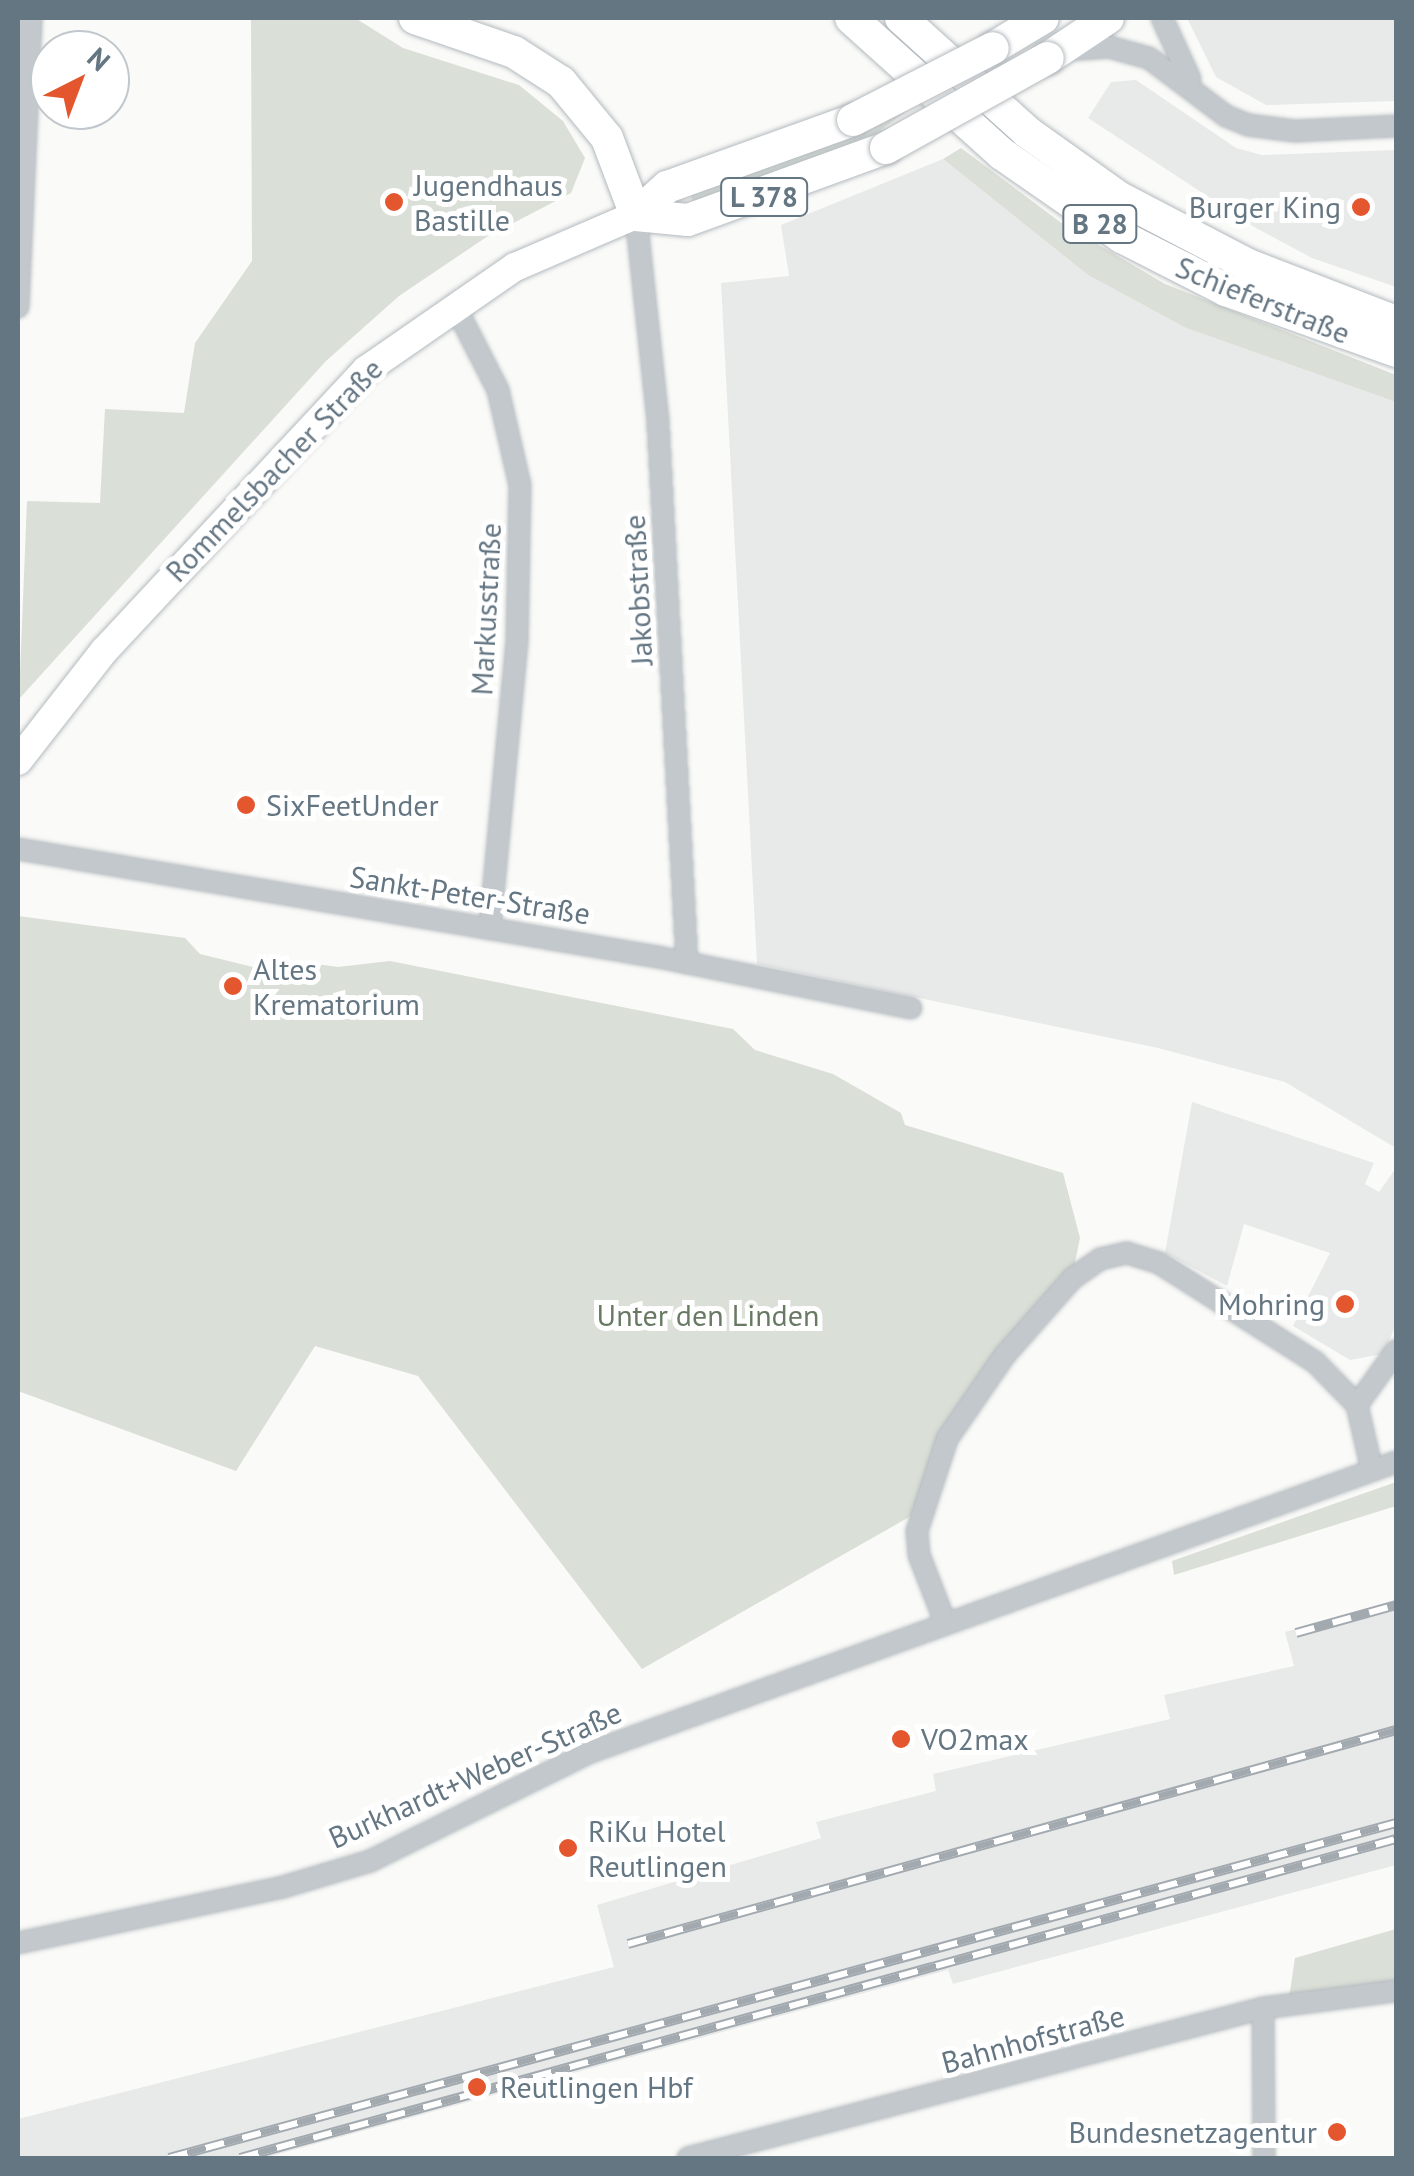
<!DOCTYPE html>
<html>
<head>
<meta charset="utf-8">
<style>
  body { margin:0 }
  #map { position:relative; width:1414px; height:2176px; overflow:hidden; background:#fafaf8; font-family:"PT Sans",sans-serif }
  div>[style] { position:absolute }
  .built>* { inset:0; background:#e8e9e9 }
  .green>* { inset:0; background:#dadfd7 }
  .roads { filter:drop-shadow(0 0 2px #b3babf) drop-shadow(0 0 2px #b3babf) }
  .street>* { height:20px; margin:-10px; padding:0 10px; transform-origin:10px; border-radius:10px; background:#c3c8cc }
  .secondary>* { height:28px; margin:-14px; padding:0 14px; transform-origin:14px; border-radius:14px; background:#fff }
  .primary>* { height:32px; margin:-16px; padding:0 16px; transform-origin:16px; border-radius:16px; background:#fff }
  .rail>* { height:10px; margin-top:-5px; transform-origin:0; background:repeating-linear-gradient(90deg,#fff 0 19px,#a2aab0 0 38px); box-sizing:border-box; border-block:2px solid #a2aab0 }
  .bridges { filter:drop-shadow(0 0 2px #b5babe) drop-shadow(0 0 2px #b5babe) }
  .primary-bridge>* { height:32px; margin:-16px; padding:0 16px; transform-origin:16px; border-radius:16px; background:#fff }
  .dots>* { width:28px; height:28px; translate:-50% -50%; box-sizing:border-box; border:5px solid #fff; border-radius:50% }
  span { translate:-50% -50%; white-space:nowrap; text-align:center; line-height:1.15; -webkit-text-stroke:10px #fff; paint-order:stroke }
  .shield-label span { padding:2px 8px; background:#fff; border:2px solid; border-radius:8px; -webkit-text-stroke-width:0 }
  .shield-label { font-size:28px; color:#657683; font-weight:700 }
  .poi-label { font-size:30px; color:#657683 }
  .left { translate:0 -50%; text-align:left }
  .right { translate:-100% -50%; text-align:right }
  .street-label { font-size:30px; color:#657683 }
  .park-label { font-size:30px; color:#687a64 }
  .frame { position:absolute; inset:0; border:20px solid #657683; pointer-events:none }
  .north { position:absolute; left:30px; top:30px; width:100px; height:100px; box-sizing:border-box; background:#fff; border:2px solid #c1c8cd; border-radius:50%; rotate:42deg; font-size:28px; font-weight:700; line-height:40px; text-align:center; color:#657683 }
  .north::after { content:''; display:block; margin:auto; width:35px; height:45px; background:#e4572e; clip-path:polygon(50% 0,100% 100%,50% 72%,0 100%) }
</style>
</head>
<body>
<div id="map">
  <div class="built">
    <div style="clip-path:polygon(1187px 18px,1396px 18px,1396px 101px,1266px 105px,1216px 77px)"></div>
    <div style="clip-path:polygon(1136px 80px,1236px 148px,1262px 155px,1396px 150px,1396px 287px,1312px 258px,1256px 228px,1088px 118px,1111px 82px)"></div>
    <div style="clip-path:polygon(943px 159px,1088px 275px,1186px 328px,1396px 402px,1396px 1148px,1285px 1082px,1158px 1048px,757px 964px,721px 283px,789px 276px,781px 225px)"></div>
    <div style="clip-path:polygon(1192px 1102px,1374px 1163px,1365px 1184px,1379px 1192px,1396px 1168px,1396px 1325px,1383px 1354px,1350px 1360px,1293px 1326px,1330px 1253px,1244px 1224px,1227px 1286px,1165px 1253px)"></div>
    <div style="clip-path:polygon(1396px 1600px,1396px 1865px,953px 1984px,948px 1970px,264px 2158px,18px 2158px,18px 2119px,614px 1967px,597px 1905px,821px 1838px,816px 1822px,936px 1791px,933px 1774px,1170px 1719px,1164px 1695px,1294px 1666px,1285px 1632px)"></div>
  </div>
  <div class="green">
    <div style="clip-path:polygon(251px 18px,355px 18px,403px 48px,519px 85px,563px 121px,585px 158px,571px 193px,488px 236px,399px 296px,326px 361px,19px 699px,27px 501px,100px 503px,105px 409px,184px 413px,195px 343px,252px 261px)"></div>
    <div style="clip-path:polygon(906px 112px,860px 144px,694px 205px,689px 191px)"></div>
    <div style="clip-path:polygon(961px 148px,1060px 222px,1165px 284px,1396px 375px,1396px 402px,1186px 328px,1088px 275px,943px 159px)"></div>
    <div style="clip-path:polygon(18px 916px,185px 938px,200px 954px,253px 967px,278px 981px,284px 960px,293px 963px,291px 973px,302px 962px,338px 967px,390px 961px,733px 1029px,755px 1050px,833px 1074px,901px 1113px,905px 1125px,1063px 1173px,1080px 1238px,1072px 1277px,1003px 1354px,911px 1516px,642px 1669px,418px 1376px,315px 1346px,236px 1471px,18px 1391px)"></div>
    <div style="clip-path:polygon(1396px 1482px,1396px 1506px,1174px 1575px,1172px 1561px)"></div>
    <div style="clip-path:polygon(1396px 1929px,1396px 1986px,1289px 1998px,1295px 1958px)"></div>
  </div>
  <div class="roads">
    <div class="street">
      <div style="left:1162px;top:18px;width:67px;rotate:65.3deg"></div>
      <div style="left:1068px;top:50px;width:41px;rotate:-4.2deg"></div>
      <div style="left:1109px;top:47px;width:41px;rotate:15.4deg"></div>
      <div style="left:1149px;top:58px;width:96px;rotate:37deg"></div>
      <div style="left:1226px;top:116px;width:24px;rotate:22deg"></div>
      <div style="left:1248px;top:125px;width:47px;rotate:7.3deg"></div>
      <div style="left:1295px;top:131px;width:101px;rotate:-2.8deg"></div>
      <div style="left:636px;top:215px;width:208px;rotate:83.9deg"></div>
      <div style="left:658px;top:422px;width:542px;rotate:86.93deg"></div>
      <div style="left:454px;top:304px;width:97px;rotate:62.9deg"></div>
      <div style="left:498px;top:390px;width:98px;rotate:77deg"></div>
      <div style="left:520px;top:485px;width:156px;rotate:91.1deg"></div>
      <div style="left:517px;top:641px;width:289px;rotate:95.4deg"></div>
      <div style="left:18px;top:307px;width:289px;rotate:-87.4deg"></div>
      <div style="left:18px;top:849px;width:649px;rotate:9.58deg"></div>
      <div style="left:658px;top:957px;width:258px;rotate:11.4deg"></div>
      <div style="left:1372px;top:1470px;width:67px;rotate:-103deg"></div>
      <div style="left:1357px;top:1405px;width:67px;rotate:-54.2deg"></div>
      <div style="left:945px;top:1622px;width:72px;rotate:-111.2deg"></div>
      <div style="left:919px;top:1555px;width:24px;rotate:-95deg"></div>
      <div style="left:917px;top:1531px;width:97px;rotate:-71.9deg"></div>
      <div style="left:947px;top:1439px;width:102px;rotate:-55.4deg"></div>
      <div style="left:1005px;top:1355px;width:103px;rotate:-48.6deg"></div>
      <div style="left:1073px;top:1278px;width:33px;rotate:-35deg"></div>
      <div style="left:1100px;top:1259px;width:28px;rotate:-13deg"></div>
      <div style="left:1127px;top:1253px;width:34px;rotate:17deg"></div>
      <div style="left:1159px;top:1263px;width:185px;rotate:32.4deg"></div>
      <div style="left:1315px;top:1362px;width:60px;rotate:45.7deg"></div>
      <div style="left:18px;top:1943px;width:271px;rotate:-11.9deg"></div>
      <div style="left:283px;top:1887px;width:91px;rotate:-16.6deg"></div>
      <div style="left:370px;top:1861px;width:246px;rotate:-26.3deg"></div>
      <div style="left:591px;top:1752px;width:856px;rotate:-19.81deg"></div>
      <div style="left:1263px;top:2008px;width:150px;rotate:89.6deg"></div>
      <div style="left:688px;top:2158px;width:594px;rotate:-14.62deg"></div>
      <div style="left:1263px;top:2008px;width:134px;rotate:-7.3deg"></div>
    </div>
    <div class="secondary">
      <div style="left:18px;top:761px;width:140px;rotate:-52deg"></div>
      <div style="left:104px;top:651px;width:384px;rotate:-47deg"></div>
      <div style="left:366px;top:370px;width:181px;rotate:-34.7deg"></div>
      <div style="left:515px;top:267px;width:132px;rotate:-23.3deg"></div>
    </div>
    <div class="primary">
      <div style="left:415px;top:18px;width:105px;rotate:19deg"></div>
      <div style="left:514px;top:52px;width:56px;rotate:32.6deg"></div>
      <div style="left:561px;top:82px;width:72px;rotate:50.6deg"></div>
      <div style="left:607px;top:138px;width:82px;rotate:69.4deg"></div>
      <div style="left:851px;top:18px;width:203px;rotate:42deg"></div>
      <div style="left:1002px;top:154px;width:146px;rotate:34.7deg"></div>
      <div style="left:1122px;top:237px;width:117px;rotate:27deg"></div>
      <div style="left:1226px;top:290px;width:181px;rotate:19.7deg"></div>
      <div style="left:901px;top:18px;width:170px;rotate:42.1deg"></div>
      <div style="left:1027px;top:132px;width:112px;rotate:35.5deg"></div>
      <div style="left:1118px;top:197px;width:147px;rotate:27.6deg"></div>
      <div style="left:1248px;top:265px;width:159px;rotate:21.1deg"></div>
      <div style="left:993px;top:48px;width:58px;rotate:-31deg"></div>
      <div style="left:1048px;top:58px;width:72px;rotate:-33.7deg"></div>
      <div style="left:636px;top:215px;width:52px;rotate:5.5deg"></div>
      <div style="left:688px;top:220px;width:211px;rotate:-20deg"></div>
      <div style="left:636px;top:215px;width:42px;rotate:-42.1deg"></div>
      <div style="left:667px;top:187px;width:198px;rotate:-19.8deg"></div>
    </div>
  </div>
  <div class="rail">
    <div style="left:1296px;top:1633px;width:104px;rotate:-15.6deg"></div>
    <div style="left:628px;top:1944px;width:797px;rotate:-15.57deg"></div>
    <div style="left:169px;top:2158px;width:1272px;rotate:-15.27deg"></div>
    <div style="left:240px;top:2158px;width:1199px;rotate:-15.43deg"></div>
  </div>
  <div class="bridges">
    <div class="primary-bridge">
      <div style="left:853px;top:120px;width:157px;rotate:-27.2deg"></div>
      <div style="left:886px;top:148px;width:185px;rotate:-29.1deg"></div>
    </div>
  </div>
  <div class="dots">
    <div style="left:394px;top:202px;background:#e4572e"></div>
    <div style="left:1361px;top:207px;background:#e4572e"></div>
    <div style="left:246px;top:805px;background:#e4572e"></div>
    <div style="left:233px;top:986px;background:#e4572e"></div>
    <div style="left:1345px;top:1304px;background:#e4572e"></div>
    <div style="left:901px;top:1739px;background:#e4572e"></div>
    <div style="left:568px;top:1848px;background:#e4572e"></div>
    <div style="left:477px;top:2087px;background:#e4572e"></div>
    <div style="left:1337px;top:2132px;background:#e4572e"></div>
  </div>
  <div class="shield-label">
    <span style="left:764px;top:197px">L 378</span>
    <span style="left:1100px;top:224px">B 28</span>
  </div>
  <div class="poi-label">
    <span class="left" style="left:414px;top:202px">Jugendhaus<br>Bastille</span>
    <span class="right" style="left:1341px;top:207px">Burger King</span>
    <span class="left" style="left:266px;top:805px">SixFeetUnder</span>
    <span class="left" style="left:253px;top:986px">Altes<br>Krematorium</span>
    <span class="right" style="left:1325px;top:1304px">Mohring</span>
    <span class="left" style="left:921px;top:1739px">VO2max</span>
    <span class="left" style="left:588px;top:1848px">RiKu Hotel<br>Reutlingen</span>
    <span class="left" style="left:500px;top:2087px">Reutlingen Hbf</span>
    <span class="right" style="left:1317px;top:2132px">Bundesnetzagentur</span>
  </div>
  <div class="street-label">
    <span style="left:1263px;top:300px;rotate:22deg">Schieferstraße</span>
    <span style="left:274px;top:470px;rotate:-46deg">Rommelsbacher Straße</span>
    <span style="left:638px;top:590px;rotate:-93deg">Jakobstraße</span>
    <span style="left:486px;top:609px;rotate:-87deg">Markusstraße</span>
    <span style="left:470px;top:895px;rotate:9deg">Sankt-Peter-Straße</span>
    <span style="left:475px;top:1775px;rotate:-24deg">Burkhardt+Weber-Straße</span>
    <span style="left:1033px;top:2039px;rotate:-15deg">Bahnhofstraße</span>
  </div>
  <div class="park-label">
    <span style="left:708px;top:1315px">Unter den Linden</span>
  </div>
  <div class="frame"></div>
  <div class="north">N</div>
</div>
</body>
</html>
